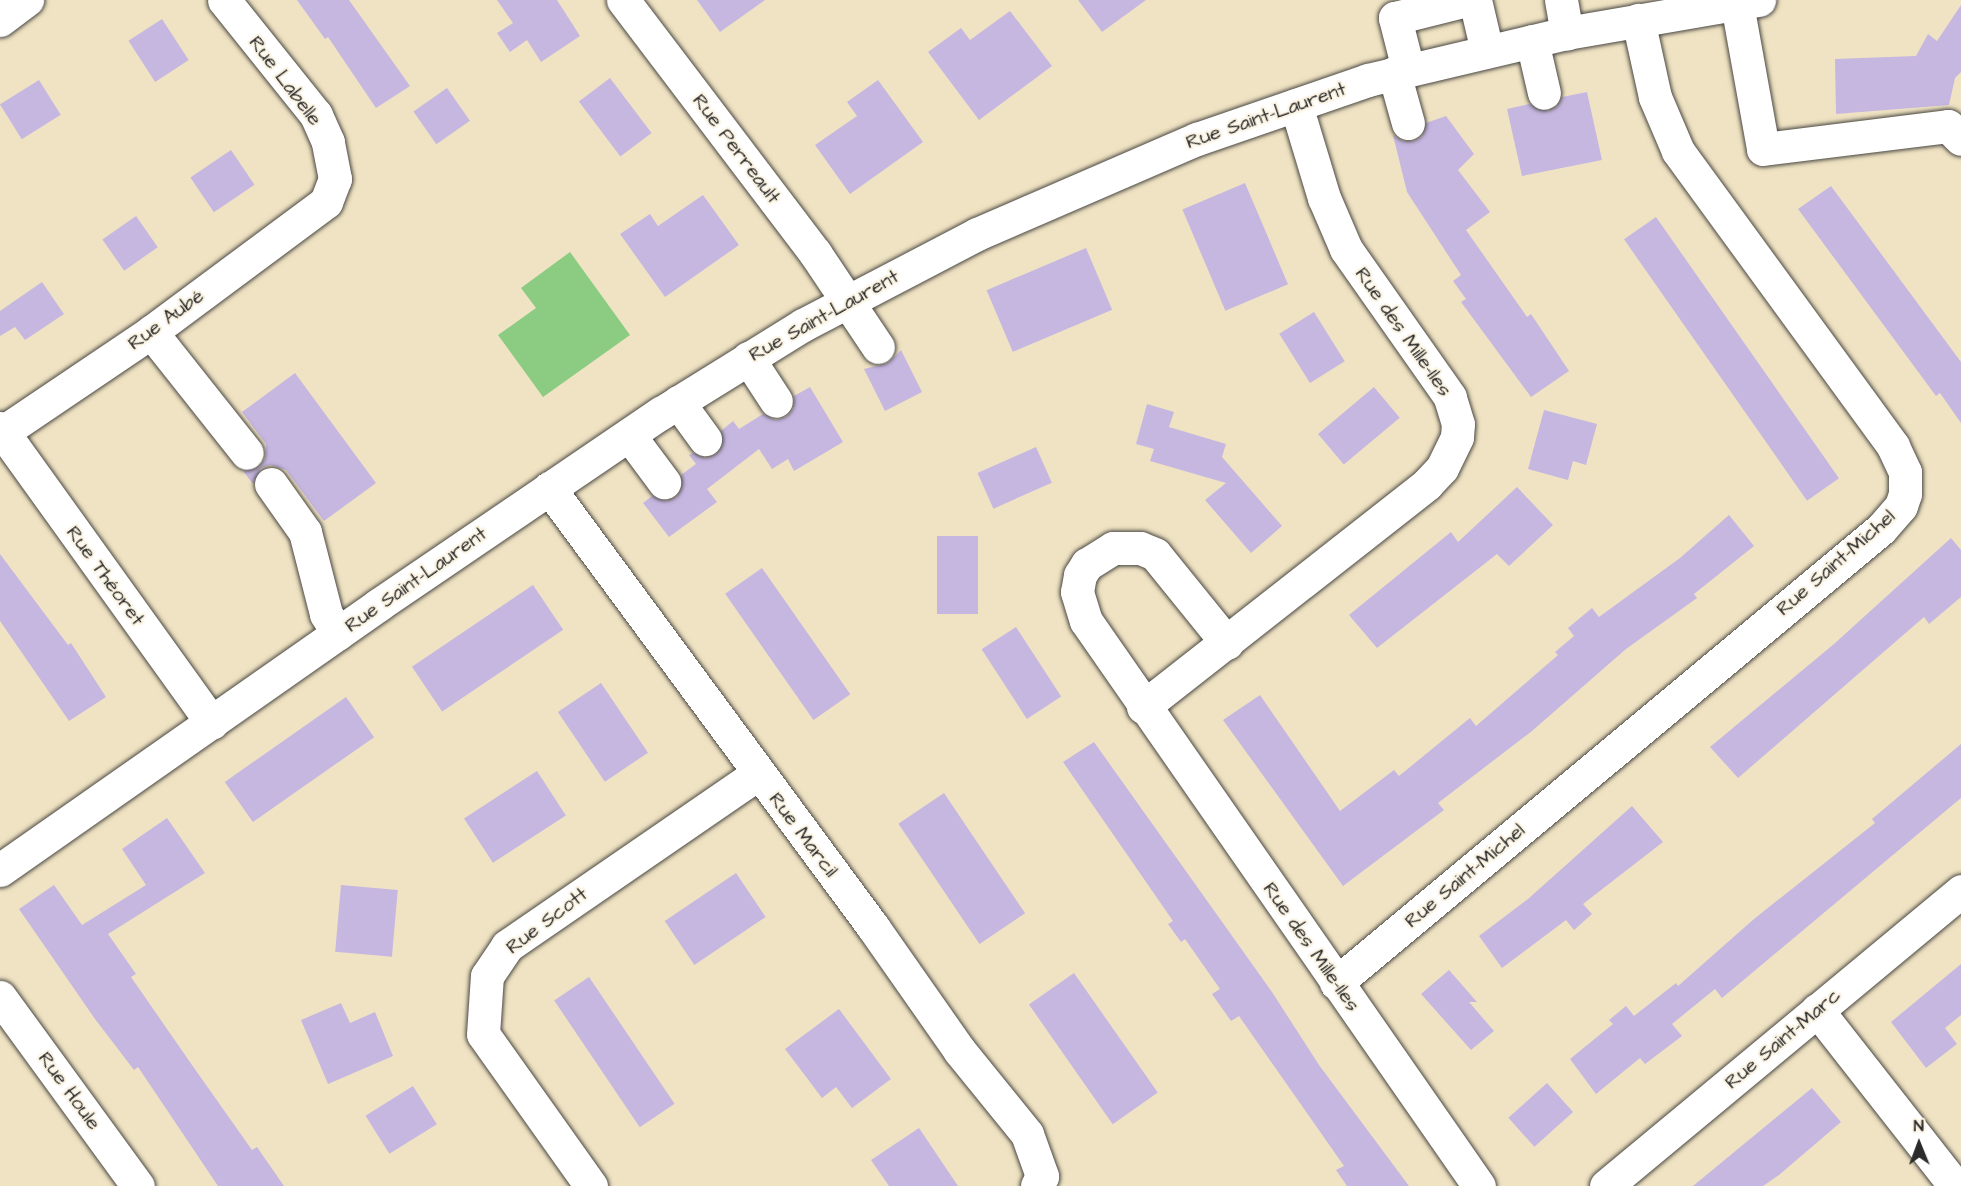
<!DOCTYPE html>
<html>
<head>
<meta charset="utf-8">
<style>
  body { margin:0 }
  #map { position:relative; width:1961px; height:1186px; overflow:hidden; background:#f0e3c3; font-family:"Architects Daughter",sans-serif }
  div>[style] { position:absolute }
  .green>* { inset:0; background:#8bcb82 }
  .building>* { inset:0; background:#c6b7e1; transform-origin:0 0 }
  .roads { filter:drop-shadow(0 0 2px #494742) drop-shadow(0 0 2px #494742) }
  .minor>* { height:33px; margin:-16.5px; padding:0 16.5px; transform-origin:16.5px; border-radius:16.5px; background:#fff }
  span { translate:-50% -50%; white-space:nowrap; text-align:center; line-height:1.15; -webkit-text-stroke:4.5px #fcf5e5; paint-order:stroke }
  .street-label { font-size:20px; color:#2b2b2b }
  .north { position:absolute; left:1889px; top:1114px; width:60px; height:60px; -webkit-text-stroke:4px #fcf5e5; paint-order:stroke; rotate:359deg; font-size:16px; font-weight:700; line-height:24px; text-align:center; color:#2b2b2b }
  .north::after { content:''; display:block; margin:auto; width:21px; height:27px; background:#2b2b2b; clip-path:polygon(50% 0,100% 100%,50% 72%,0 100%) }
</style>
</head>
<body>
<div id="map">
  <div class="green">
    <div style="clip-path:polygon(570px 252px,630px 335px,543px 397px,498px 335px,536px 308px,521px 288px)"></div>
  </div>
  <div class="building">
    <div style="clip-path:polygon(297px 0,349px 0,410px 86px,376px 108px,328px 37px,325px 39px)"></div>
    <div style="clip-path:polygon(497px 0,557px 0,580px 36px,541px 62px,527px 40px,510px 52px,497px 33px,513px 23px)"></div>
    <div style="clip-path:polygon(697px 0,765px 0,720px 32px)"></div>
    <div style="clip-path:polygon(1078px 0,1146px 0,1102px 32px)"></div>
    <div style="clip-path:polygon(1961px 5px,1961px 72px,1955px 78px,1949px 105px,1836px 114px,1835px 59px,1916px 56px,1928px 34px,1937px 41px)"></div>
    <div style="clip-path:polygon(1010px 11px,1052px 66px,979px 120px,928px 52px,961px 28px,970px 40px)"></div>
    <div style="left:162px;top:19px;width:49px;height:40px;rotate:57deg"></div>
    <div style="left:610px;top:78px;width:69px;height:39px;rotate:53deg"></div>
    <div style="left:39px;top:80px;width:41px;height:46px;rotate:58deg"></div>
    <div style="clip-path:polygon(878px 80px,923px 142px,850px 194px,815px 145px,857px 116px,847px 102px)"></div>
    <div style="left:447px;top:88px;width:40px;height:41px;rotate:55deg"></div>
    <div style="clip-path:polygon(1587px 92px,1602px 160px,1522px 176px,1507px 109px,1529px 104px,1548px 111px,1557px 106px,1562px 97px)"></div>
    <div style="clip-path:polygon(1446px 116px,1474px 154px,1458px 170px,1490px 212px,1466px 230px,1527px 317px,1531px 314px,1569px 371px,1531px 397px,1461px 302px,1466px 299px,1453px 281px,1461px 275px,1407px 192px,1393px 135px,1403px 141px,1414px 141px,1422px 136px,1426px 123px)"></div>
    <div style="left:231px;top:150px;width:42px;height:49px;rotate:56deg"></div>
    <div style="left:1245px;top:183px;width:110px;height:68px;rotate:67deg"></div>
    <div style="clip-path:polygon(1831px 186px,1961px 362px,1961px 423px,1940px 393px,1936px 396px,1798px 209px)"></div>
    <div style="clip-path:polygon(703px 195px,739px 245px,665px 297px,620px 234px,650px 214px,658px 226px)"></div>
    <div style="left:136px;top:216px;width:38px;height:41px;rotate:55deg"></div>
    <div style="left:1656px;top:217px;width:319px;height:39px;rotate:55deg"></div>
    <div style="left:1086px;top:248px;width:67px;height:108px;rotate:67deg"></div>
    <div style="clip-path:polygon(42px 282px,64px 314px,25px 340px,15px 327px,0 336px,0 311px)"></div>
    <div style="left:1314px;top:312px;width:58px;height:41px;rotate:58deg"></div>
    <div style="clip-path:polygon(901px 350px,922px 392px,885px 411px,864px 369px,888px 363px)"></div>
    <div style="clip-path:polygon(295px 373px,376px 483px,324px 521px,286px 470px,270px 465px,261px 468px,253px 484px,243px 471px,259px 467px,265px 459px,266px 444px,242px 412px)"></div>
    <div style="clip-path:polygon(810px 387px,843px 442px,794px 471px,788px 459px,772px 469px,759px 449px,707px 489px,717px 502px,669px 537px,643px 503px,652px 496px,666px 501px,676px 497px,681px 489px,681px 475px,696px 464px,689px 455px,693px 453px,706px 458px,716px 454px,722px 446px,721px 431px,733px 421px,739px 429px,763px 414px,776px 420px,786px 417px,793px 409px,794px 396px)"></div>
    <div style="left:1374px;top:387px;width:40px;height:73px;rotate:50deg"></div>
    <div style="clip-path:polygon(1147px 404px,1174px 412px,1169px 427px,1226px 444px,1222px 457px,1282px 526px,1251px 553px,1205px 500px,1226px 483px,1150px 461px,1154px 449px,1136px 444px)"></div>
    <div style="clip-path:polygon(1544px 410px,1597px 424px,1586px 465px,1573px 461px,1568px 480px,1528px 469px)"></div>
    <div style="left:1036px;top:447px;width:39px;height:64px;rotate:66deg"></div>
    <div style="clip-path:polygon(1517px 487px,1553px 525px,1509px 566px,1497px 554px,1377px 648px,1349px 615px,1451px 532px,1458px 542px)"></div>
    <div style="clip-path:polygon(1729px 515px,1754px 546px,1694px 594px,1697px 598px,1626px 649px,1532px 731px,1438px 803px,1444px 810px,1343px 886px,1223px 720px,1260px 695px,1340px 811px,1394px 770px,1399px 776px,1470px 718px,1476px 726px,1558px 655px,1555px 652px,1574px 636px,1568px 628px,1592px 608px,1599px 617px,1680px 558px)"></div>
    <div style="left:937px;top:536px;width:41px;height:78px"></div>
    <div style="clip-path:polygon(1951px 538px,1961px 550px,1961px 597px,1929px 624px,1924px 617px,1738px 778px,1710px 747px,1834px 644px)"></div>
    <div style="clip-path:polygon(0 554px,68px 645px,71px 643px,106px 697px,69px 721px,0 621px)"></div>
    <div style="left:762px;top:568px;width:154px;height:45px;rotate:55deg"></div>
    <div style="left:533px;top:585px;width:54px;height:146px;rotate:56deg"></div>
    <div style="left:1016px;top:627px;width:83px;height:41px;rotate:57deg"></div>
    <div style="left:601px;top:683px;width:84px;height:52px;rotate:56deg"></div>
    <div style="left:346px;top:697px;width:49px;height:148px;rotate:55deg"></div>
    <div style="clip-path:polygon(1094px 742px,1272px 992px,1319px 1065px,1409px 1186px,1347px 1186px,1336px 1170px,1344px 1166px,1239px 1016px,1231px 1021px,1212px 994px,1220px 989px,1185px 939px,1181px 942px,1168px 924px,1173px 921px,1063px 762px)"></div>
    <div style="clip-path:polygon(1961px 744px,1961px 798px,1722px 998px,1715px 989px,1672px 1024px,1682px 1036px,1645px 1064px,1640px 1058px,1596px 1094px,1570px 1059px,1613px 1024px,1609px 1020px,1626px 1006px,1634px 1016px,1676px 983px,1678px 986px,1754px 919px,1875px 823px,1872px 819px)"></div>
    <div style="left:537px;top:771px;width:53px;height:87px;rotate:57deg"></div>
    <div style="left:944px;top:793px;width:145px;height:55px;rotate:56deg"></div>
    <div style="clip-path:polygon(1632px 806px,1663px 842px,1583px 904px,1592px 914px,1574px 930px,1566px 920px,1502px 968px,1479px 936px,1528px 899px)"></div>
    <div style="clip-path:polygon(167px 818px,205px 873px,108px 934px,136px 974px,131px 977px,192px 1065px,252px 1150px,257px 1147px,284px 1186px,218px 1186px,138px 1067px,134px 1070px,95px 1019px,19px 909px,54px 885px,82px 925px,146px 885px,122px 849px)"></div>
    <div style="left:736px;top:873px;width:53px;height:86px;rotate:56deg"></div>
    <div style="left:341px;top:885px;width:57px;height:67px;rotate:5deg"></div>
    <div style="clip-path:polygon(1961px 964px,1961px 1015px,1945px 1028px,1957px 1044px,1926px 1068px,1891px 1022px)"></div>
    <div style="clip-path:polygon(1449px 970px,1477px 1002px,1469px 1002px,1494px 1031px,1471px 1050px,1421px 994px)"></div>
    <div style="left:1074px;top:973px;width:146px;height:55px;rotate:55deg"></div>
    <div style="left:589px;top:977px;width:153px;height:42px;rotate:56deg"></div>
    <div style="clip-path:polygon(341px 1003px,350px 1023px,375px 1012px,393px 1056px,328px 1084px,301px 1020px)"></div>
    <div style="clip-path:polygon(839px 1009px,891px 1079px,852px 1108px,836px 1087px,822px 1098px,785px 1049px)"></div>
    <div style="left:1547px;top:1083px;width:39px;height:52px;rotate:48deg"></div>
    <div style="left:413px;top:1086px;width:45px;height:56px;rotate:58deg"></div>
    <div style="clip-path:polygon(1812px 1088px,1841px 1122px,1779px 1175px,1763px 1186px,1693px 1186px)"></div>
    <div style="clip-path:polygon(919px 1128px,958px 1186px,889px 1186px,871px 1160px)"></div>
  </div>
  <div class="roads">
    <div class="minor">
      <div style="left:623px;top:0;width:318px;rotate:52.8deg"></div>
      <div style="left:815px;top:253px;width:113px;rotate:56.2deg"></div>
      <div style="left:1475px;top:0;width:52px;rotate:76.8deg"></div>
      <div style="left:1561px;top:0;width:34px;rotate:80deg"></div>
      <div style="left:1737px;top:4px;width:147px;rotate:79.8deg"></div>
      <div style="left:1763px;top:149px;width:186px;rotate:-7.1deg"></div>
      <div style="left:1948px;top:126px;width:18px;rotate:45deg"></div>
      <div style="left:0;top:20px;width:34px;rotate:-37deg"></div>
      <div style="left:1532px;top:41px;width:53px;rotate:77deg"></div>
      <div style="left:1408px;top:69px;width:53px;rotate:-104.3deg"></div>
      <div style="left:1395px;top:18px;width:74px;rotate:-14deg"></div>
      <div style="left:1394px;top:73px;width:52px;rotate:74.4deg"></div>
      <div style="left:151px;top:332px;width:154px;rotate:51.6deg"></div>
      <div style="left:748px;top:358px;width:51px;rotate:56.9deg"></div>
      <div style="left:678px;top:402px;width:46px;rotate:53.9deg"></div>
      <div style="left:0;top:428px;width:363px;rotate:54.3deg"></div>
      <div style="left:3px;top:432px;width:179px;rotate:-34deg"></div>
      <div style="left:151px;top:332px;width:218px;rotate:-36.6deg"></div>
      <div style="left:326px;top:202px;width:25px;rotate:-69deg"></div>
      <div style="left:335px;top:179px;width:38px;rotate:-101deg"></div>
      <div style="left:328px;top:142px;width:30px;rotate:-114deg"></div>
      <div style="left:316px;top:115px;width:147px;rotate:-128.7deg"></div>
      <div style="left:629px;top:435px;width:59px;rotate:53.3deg"></div>
      <div style="left:271px;top:484px;width:59px;rotate:54.7deg"></div>
      <div style="left:305px;top:532px;width:85px;rotate:75.6deg"></div>
      <div style="left:326px;top:614px;width:23px;rotate:59deg"></div>
      <div style="left:549px;top:488px;width:546px;rotate:53.57deg"></div>
      <div style="left:873px;top:927px;width:150px;rotate:55deg"></div>
      <div style="left:959px;top:1050px;width:108px;rotate:51deg"></div>
      <div style="left:1027px;top:1134px;width:45px;rotate:70.3deg"></div>
      <div style="left:1042px;top:1176px;width:11px;rotate:117deg"></div>
      <div style="left:1227px;top:643px;width:114px;rotate:-129deg"></div>
      <div style="left:1155px;top:554px;width:16px;rotate:-158deg"></div>
      <div style="left:1140px;top:548px;width:27px;rotate:180deg"></div>
      <div style="left:1113px;top:548px;width:31px;rotate:148deg"></div>
      <div style="left:1087px;top:564px;width:13px;rotate:122deg"></div>
      <div style="left:1080px;top:575px;width:17px;rotate:100deg"></div>
      <div style="left:1077px;top:592px;width:30px;rotate:73deg"></div>
      <div style="left:1086px;top:621px;width:688px;rotate:55.18deg"></div>
      <div style="left:1143px;top:707px;width:361px;rotate:-38.1deg"></div>
      <div style="left:1427px;top:484px;width:22px;rotate:-47deg"></div>
      <div style="left:1442px;top:468px;width:34px;rotate:-64deg"></div>
      <div style="left:1457px;top:437px;width:13px;rotate:-86deg"></div>
      <div style="left:1458px;top:424px;width:28px;rotate:-107deg"></div>
      <div style="left:1450px;top:397px;width:181px;rotate:-125.1deg"></div>
      <div style="left:1346px;top:249px;width:56px;rotate:-113.3deg"></div>
      <div style="left:1324px;top:198px;width:97px;rotate:-106.8deg"></div>
      <div style="left:0;top:870px;width:462px;rotate:-35deg"></div>
      <div style="left:378px;top:605px;width:342px;rotate:-34.2deg"></div>
      <div style="left:661px;top:413px;width:167px;rotate:-31.8deg"></div>
      <div style="left:803px;top:325px;width:196px;rotate:-27.6deg"></div>
      <div style="left:977px;top:234px;width:240px;rotate:-23.4deg"></div>
      <div style="left:1197px;top:139px;width:181px;rotate:-19deg"></div>
      <div style="left:1368px;top:80px;width:204px;rotate:-13.3deg"></div>
      <div style="left:1567px;top:33px;width:195px;rotate:-9.8deg"></div>
      <div style="left:1336px;top:983px;width:709px;rotate:-39.8deg"></div>
      <div style="left:1881px;top:529px;width:30px;rotate:-49deg"></div>
      <div style="left:1901px;top:506px;width:13px;rotate:-72deg"></div>
      <div style="left:1905px;top:494px;width:22px;rotate:-90deg"></div>
      <div style="left:1905px;top:472px;width:29px;rotate:-115deg"></div>
      <div style="left:1893px;top:446px;width:365px;rotate:-126.1deg"></div>
      <div style="left:1678px;top:151px;width:59px;rotate:-113.1deg"></div>
      <div style="left:1655px;top:97px;width:79px;rotate:-102.4deg"></div>
      <div style="left:0;top:997px;width:234px;rotate:53.9deg"></div>
      <div style="left:1817px;top:1010px;width:224px;rotate:51.9deg"></div>
      <div style="left:591px;top:1186px;width:186px;rotate:-125.4deg"></div>
      <div style="left:483px;top:1034px;width:58px;rotate:-86.1deg"></div>
      <div style="left:487px;top:976px;width:36px;rotate:-56deg"></div>
      <div style="left:507px;top:946px;width:303px;rotate:-34.5deg"></div>
      <div style="left:1606px;top:1186px;width:462px;rotate:-39.7deg"></div>
    </div>
  </div>
  <div class="street-label">
    <span style="left:285px;top:81px;rotate:53deg">Rue Labelle</span>
    <span style="left:1266px;top:116px;rotate:-19deg">Rue Saint-Laurent</span>
    <span style="left:736px;top:149px;rotate:53deg">Rue Perreault</span>
    <span style="left:824px;top:316px;rotate:-29deg">Rue Saint-Laurent</span>
    <span style="left:166px;top:320px;rotate:-36deg">Rue Aubé</span>
    <span style="left:1403px;top:332px;rotate:55deg">Rue des Mille-Iles</span>
    <span style="left:1836px;top:563px;rotate:-41deg">Rue Saint-Michel</span>
    <span style="left:105px;top:576px;rotate:54deg">Rue Théoret</span>
    <span style="left:416px;top:580px;rotate:-35deg">Rue Saint-Laurent</span>
    <span style="left:803px;top:835px;rotate:53deg">Rue Marcil</span>
    <span style="left:1465px;top:876px;rotate:-40deg">Rue Saint-Michel</span>
    <span style="left:547px;top:921px;rotate:-37deg">Rue Scott</span>
    <span style="left:1311px;top:947px;rotate:55deg">Rue des Mille-Iles</span>
    <span style="left:1783px;top:1039px;rotate:-40deg">Rue Saint-Marc</span>
    <span style="left:69px;top:1091px;rotate:54deg">Rue Houle</span>
  </div>
  <div class="north">N</div>
</div>
</body>
</html>
